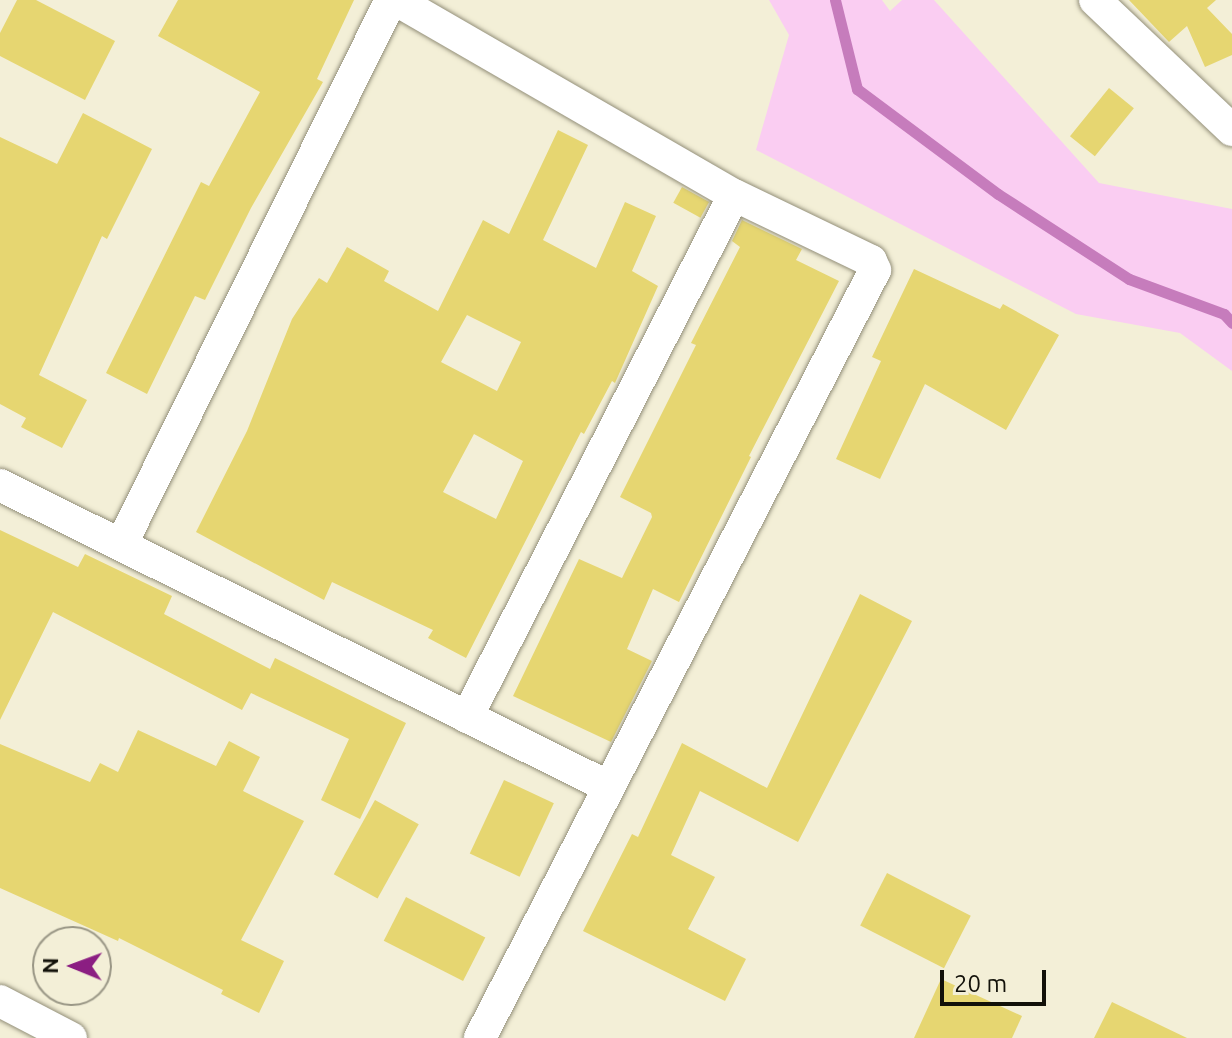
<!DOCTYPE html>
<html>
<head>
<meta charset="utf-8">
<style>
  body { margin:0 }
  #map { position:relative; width:1232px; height:1038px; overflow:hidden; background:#f3efd7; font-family:Ubuntu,sans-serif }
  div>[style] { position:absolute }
  .green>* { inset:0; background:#facdf2 }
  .stream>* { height:11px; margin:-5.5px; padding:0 5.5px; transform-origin:5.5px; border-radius:5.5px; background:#c67cbc }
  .building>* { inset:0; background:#e6d671; transform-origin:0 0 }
  .roads { filter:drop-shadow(0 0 2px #938f79) drop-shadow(0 0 2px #938f79) }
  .minor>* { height:32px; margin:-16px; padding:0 16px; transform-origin:16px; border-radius:16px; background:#fff }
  span { translate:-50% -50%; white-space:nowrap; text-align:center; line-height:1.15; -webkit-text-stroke:7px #f3efd7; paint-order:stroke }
  .north { position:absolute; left:32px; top:926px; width:80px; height:80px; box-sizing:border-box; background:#f3efd7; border:2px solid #999685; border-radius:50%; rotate:271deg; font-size:22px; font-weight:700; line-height:32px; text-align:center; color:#121109 }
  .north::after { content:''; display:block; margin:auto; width:28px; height:36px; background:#8b1e82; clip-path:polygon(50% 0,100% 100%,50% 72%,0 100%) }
  .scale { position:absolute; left:940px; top:970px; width:106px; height:36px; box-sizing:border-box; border:4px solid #121109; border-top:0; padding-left:10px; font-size:24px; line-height:28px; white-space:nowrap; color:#121109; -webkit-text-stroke:6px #f3efd7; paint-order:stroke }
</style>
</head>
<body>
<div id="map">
  <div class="green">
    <div style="clip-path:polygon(769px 0,882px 0,890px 11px,902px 0,934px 0,1099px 183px,1232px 209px,1232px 371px,1180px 333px,1076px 314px,756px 150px,789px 35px)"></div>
  </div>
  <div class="stream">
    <div style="left:835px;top:0;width:92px;rotate:76.1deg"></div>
    <div style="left:857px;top:89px;width:176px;rotate:36.7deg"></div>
    <div style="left:998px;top:194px;width:156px;rotate:33deg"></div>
    <div style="left:1129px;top:279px;width:101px;rotate:20.2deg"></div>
    <div style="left:1224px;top:314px;width:12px;rotate:48deg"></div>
  </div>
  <div class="building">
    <div style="clip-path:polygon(17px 0,36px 0,115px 41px,85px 100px,0 56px,0 33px)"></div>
    <div style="clip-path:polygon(178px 0,354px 0,317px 79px,323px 82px,251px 208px,205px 300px,195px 296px,147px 394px,106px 373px,201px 182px,209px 186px,260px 92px,158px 36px)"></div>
    <div style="clip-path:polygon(1129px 0,1216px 0,1207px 8px,1232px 34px,1232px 55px,1205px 67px,1187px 26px,1169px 42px)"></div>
    <div style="left:1109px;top:88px;width:32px;height:62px;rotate:39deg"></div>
    <div style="clip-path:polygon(83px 113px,152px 149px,107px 239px,102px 236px,39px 375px,87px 400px,62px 448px,21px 427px,26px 418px,0 404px,0 137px,57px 164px)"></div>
    <div style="clip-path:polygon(evenodd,558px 130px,588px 145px,543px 240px,596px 268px,625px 202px,656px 216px,632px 271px,658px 286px,615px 383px,612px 381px,584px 434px,581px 432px,466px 658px,428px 638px,433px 630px,332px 582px,324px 600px,196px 532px,247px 431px,292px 319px,319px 278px,327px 283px,347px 247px,389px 271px,384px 281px,438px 311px,483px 220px,509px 234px,558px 130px,467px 315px,521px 342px,497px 391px,441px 362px,467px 315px,558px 130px,474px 434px,523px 461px,496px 519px,443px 492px,474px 434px)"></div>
    <div style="left:682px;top:187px;width:31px;height:18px;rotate:29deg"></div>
    <div style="clip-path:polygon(742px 220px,802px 249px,796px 260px,839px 281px,749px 456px,751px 457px,679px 602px,653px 589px,627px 649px,652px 661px,611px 742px,513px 696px,579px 559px,622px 578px,652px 517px,651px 513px,620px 497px,696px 345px,691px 343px,740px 247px,732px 241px)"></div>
    <div style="clip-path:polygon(914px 269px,1000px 309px,1003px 304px,1059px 335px,1006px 430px,925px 384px,880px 479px,836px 459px,881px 361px,872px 357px)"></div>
    <div style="clip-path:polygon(0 530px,78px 567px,85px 554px,172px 596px,164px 614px,270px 669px,275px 658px,406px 723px,360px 819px,321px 800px,349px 739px,251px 693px,242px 710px,53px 612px,0 720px)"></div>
    <div style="clip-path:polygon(860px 594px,912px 621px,798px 842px,700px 791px,671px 855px,715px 877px,688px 929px,746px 959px,725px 1001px,583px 931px,632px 834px,638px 837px,682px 743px,767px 788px)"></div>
    <div style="clip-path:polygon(138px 730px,216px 766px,229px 741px,260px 757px,243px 791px,304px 821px,241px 940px,284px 961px,259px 1013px,221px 994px,223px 990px,119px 938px,118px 941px,0 888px,0 744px,90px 782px,100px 763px,118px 772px)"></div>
    <div style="left:504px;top:780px;width:55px;height:81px;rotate:25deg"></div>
    <div style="left:375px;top:800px;width:50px;height:85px;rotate:29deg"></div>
    <div style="left:887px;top:873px;width:94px;height:59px;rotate:27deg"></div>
    <div style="left:406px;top:897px;width:89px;height:49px;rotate:27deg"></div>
    <div style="clip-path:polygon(941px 979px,1022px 1016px,1012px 1038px,914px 1038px)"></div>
    <div style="clip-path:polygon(1112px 1002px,1187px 1038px,1094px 1038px)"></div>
  </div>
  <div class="roads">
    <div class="minor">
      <div style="left:396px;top:0;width:390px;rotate:30deg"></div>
      <div style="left:734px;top:195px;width:152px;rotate:25.7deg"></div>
      <div style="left:871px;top:261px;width:10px;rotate:66deg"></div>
      <div style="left:875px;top:270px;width:864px;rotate:117.22deg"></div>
      <div style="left:1095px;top:0;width:189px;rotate:43.5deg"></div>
      <div style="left:0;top:485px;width:680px;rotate:26.38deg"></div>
      <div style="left:121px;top:545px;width:608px;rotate:-63.65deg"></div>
      <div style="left:467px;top:717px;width:586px;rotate:-62.91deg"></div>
      <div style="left:0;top:1001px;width:80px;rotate:27.5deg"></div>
    </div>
  </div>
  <div class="north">N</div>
  <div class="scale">20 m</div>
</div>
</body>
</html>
